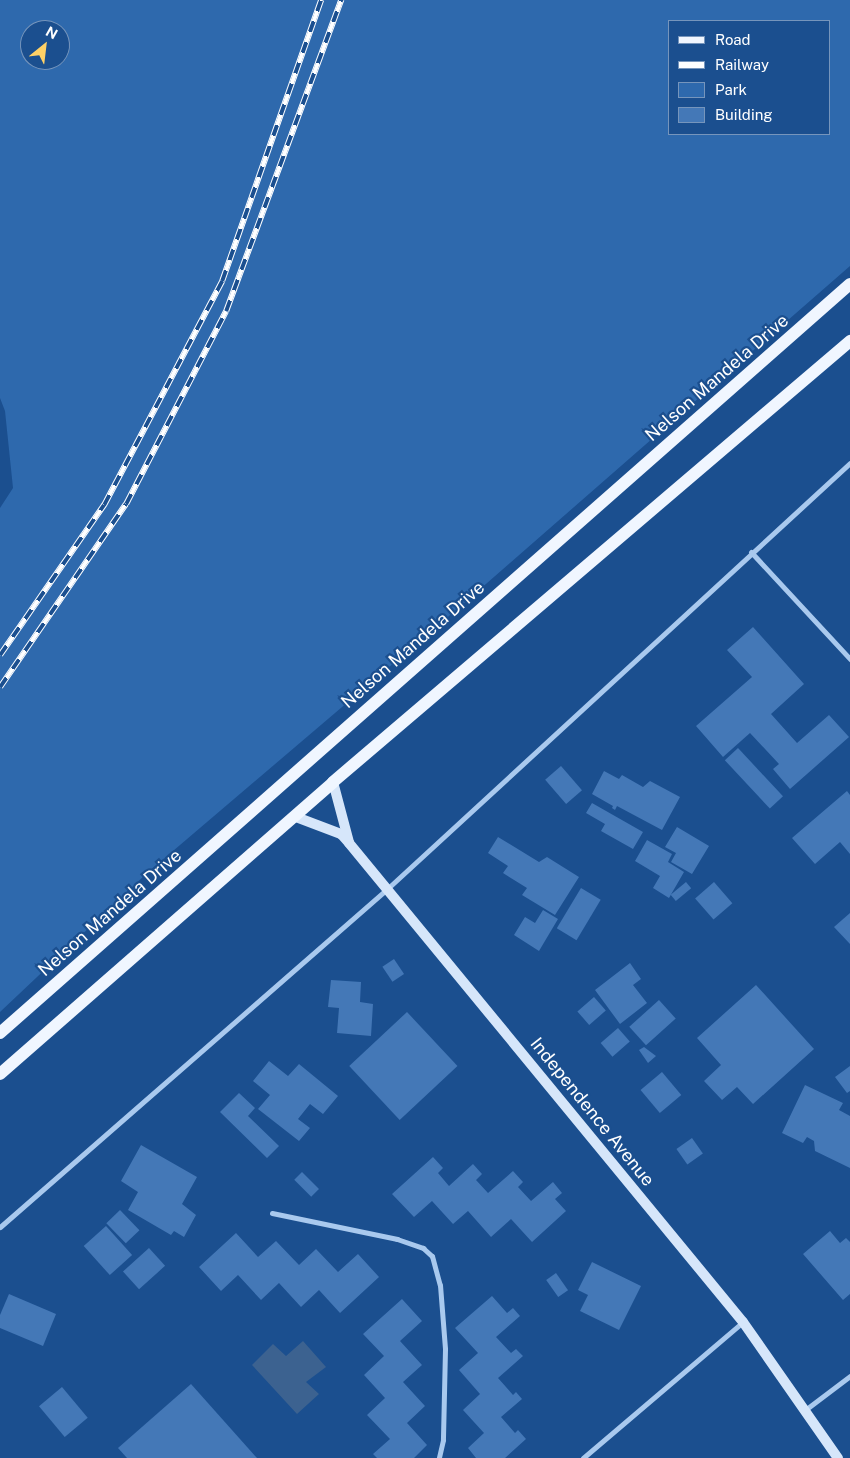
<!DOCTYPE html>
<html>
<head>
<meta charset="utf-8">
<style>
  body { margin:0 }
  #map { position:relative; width:850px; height:1458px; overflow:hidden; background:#1b4f8f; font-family:"Public Sans",sans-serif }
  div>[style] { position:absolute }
  .green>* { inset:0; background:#2e69ad }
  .water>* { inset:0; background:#3c6290 }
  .building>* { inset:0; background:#4478b7; transform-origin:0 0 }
  .street>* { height:5px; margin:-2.5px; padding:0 2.5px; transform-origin:2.5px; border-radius:2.5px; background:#a9c9ee }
  .secondary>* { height:10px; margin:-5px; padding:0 5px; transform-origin:5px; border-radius:5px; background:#d6e6fa }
  .primary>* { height:12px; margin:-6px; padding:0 6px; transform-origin:6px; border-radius:6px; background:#f0f6ff }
  .rail>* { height:5.5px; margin-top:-2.75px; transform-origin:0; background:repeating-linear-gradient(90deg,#1b4f8f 0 11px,#fff 0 22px); box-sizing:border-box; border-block:1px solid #fff }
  span { translate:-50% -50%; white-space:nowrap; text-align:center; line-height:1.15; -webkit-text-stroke:4.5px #1b4f8f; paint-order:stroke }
  .street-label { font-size:18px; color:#fff }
  .legend { position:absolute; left:668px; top:20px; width:162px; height:115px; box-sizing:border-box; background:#1b4f8f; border:1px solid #7695bc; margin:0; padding:6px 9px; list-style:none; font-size:15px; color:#fff }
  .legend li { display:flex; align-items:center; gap:10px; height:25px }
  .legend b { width:25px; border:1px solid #7695bc }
  .north { position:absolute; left:20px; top:20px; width:50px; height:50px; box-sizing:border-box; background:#1b4f8f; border:1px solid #7695bc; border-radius:50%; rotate:29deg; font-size:14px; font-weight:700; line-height:20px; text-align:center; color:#fff }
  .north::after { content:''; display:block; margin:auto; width:18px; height:22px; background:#ffd166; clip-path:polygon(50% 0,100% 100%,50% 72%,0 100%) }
</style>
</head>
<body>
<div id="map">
  <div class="green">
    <div style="clip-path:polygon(evenodd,0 0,850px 0,850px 266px,463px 604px,146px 874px,0 1012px,0 508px,13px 488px,5px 411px,0 398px,0 0,669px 21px,829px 21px,829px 134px,669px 134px,669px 21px,0 0,30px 30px,60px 30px,60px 60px,30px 60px,30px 30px)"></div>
  </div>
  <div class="water">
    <div style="clip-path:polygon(303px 1341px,326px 1367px,306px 1382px,319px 1394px,297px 1414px,252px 1365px,273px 1344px,286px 1356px)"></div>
  </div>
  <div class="building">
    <div style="clip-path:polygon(753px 627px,804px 684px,771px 714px,797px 743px,829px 715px,849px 737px,790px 789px,773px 769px,779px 764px,750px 733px,723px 757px,696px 726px,752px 677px,727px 650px)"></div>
    <div style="left:738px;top:748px;width:66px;height:18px;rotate:47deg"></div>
    <div style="left:561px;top:766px;width:32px;height:21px;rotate:49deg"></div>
    <div style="clip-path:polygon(604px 771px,619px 779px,622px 775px,643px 787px,650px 781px,680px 797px,662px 830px,617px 806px,615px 810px,612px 808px,613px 806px,592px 794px)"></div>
    <div style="clip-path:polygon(847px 791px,850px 795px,850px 854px,840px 842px,815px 864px,792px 838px)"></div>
    <div style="clip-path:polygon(592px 803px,643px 832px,633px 849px,601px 831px,605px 824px,586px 813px)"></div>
    <div style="clip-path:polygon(677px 827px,709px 846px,692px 874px,671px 862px,676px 853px,665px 847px)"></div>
    <div style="clip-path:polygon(498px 837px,539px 862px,547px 857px,579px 877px,555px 915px,522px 895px,527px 888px,503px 873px,508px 866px,488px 853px)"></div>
    <div style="clip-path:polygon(647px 840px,672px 854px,668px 862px,684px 872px,669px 898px,653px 888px,660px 876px,635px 861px)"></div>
    <div style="left:686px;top:882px;width:8px;height:20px;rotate:50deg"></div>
    <div style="left:714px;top:882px;width:28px;height:25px;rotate:49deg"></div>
    <div style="left:581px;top:888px;width:23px;height:47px;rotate:31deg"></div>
    <div style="clip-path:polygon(543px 910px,558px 919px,539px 951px,514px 935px,525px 917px,535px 923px)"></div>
    <div style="clip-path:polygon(850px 913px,850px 944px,834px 927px)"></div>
    <div style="left:394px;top:959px;width:18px;height:14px;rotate:56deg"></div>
    <div style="clip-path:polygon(630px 963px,641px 979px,633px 985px,647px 1003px,620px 1024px,595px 990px)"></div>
    <div style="clip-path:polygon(331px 980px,361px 982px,360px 1002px,373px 1004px,371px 1036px,337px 1033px,339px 1008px,328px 1007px)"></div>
    <div style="clip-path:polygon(756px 985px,814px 1049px,753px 1104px,737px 1087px,722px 1100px,704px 1081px,721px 1065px,697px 1038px)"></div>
    <div style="left:594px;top:997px;width:18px;height:22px;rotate:49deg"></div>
    <div style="left:659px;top:1000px;width:25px;height:40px;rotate:48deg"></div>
    <div style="left:407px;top:1012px;width:74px;height:79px;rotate:47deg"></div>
    <div style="left:618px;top:1028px;width:18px;height:23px;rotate:49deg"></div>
    <div style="clip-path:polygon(644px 1047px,656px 1056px,648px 1063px,639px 1050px)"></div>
    <div style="clip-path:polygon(269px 1061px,288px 1076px,299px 1064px,338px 1096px,323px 1114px,310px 1104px,298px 1119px,310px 1128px,299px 1141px,258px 1109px,270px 1095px,253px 1081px)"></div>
    <div style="clip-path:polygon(850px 1066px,850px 1091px,847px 1093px,835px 1077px)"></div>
    <div style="left:662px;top:1072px;width:30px;height:28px;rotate:50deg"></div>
    <div style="clip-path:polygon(805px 1085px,843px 1103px,839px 1110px,850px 1116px,850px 1168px,815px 1151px,814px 1141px,807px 1137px,803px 1143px,782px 1133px)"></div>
    <div style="clip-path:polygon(239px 1093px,255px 1108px,248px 1116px,279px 1146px,267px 1158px,220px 1112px)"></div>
    <div style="left:692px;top:1138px;width:19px;height:19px;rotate:55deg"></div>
    <div style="clip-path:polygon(141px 1145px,197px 1177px,182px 1204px,196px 1215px,184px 1237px,174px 1231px,171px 1235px,128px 1210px,138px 1192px,121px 1181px)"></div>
    <div style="clip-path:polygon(433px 1157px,443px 1168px,438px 1173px,449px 1186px,473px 1164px,482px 1174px,476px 1180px,488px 1193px,513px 1171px,523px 1182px,518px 1187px,531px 1201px,553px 1182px,562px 1193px,555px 1199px,566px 1211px,532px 1242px,511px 1219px,491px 1237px,468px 1211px,453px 1224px,432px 1201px,414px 1217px,392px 1194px)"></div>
    <div style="left:302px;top:1172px;width:24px;height:11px;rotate:45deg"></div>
    <div style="left:120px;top:1210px;width:28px;height:19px;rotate:46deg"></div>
    <div style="left:106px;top:1226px;width:39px;height:30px;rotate:48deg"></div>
    <div style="clip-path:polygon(830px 1231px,840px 1243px,846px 1238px,850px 1242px,850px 1294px,843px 1300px,803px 1254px)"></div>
    <div style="clip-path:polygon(236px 1233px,258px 1257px,276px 1241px,299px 1265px,316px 1249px,338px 1272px,358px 1254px,379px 1277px,340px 1313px,319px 1290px,301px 1307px,279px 1283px,261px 1300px,238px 1275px,221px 1291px,199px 1267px)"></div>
    <div style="left:149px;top:1248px;width:24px;height:35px;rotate:48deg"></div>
    <div style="clip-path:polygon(592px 1262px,641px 1286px,619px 1330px,580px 1311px,588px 1295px,578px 1290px)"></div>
    <div style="left:556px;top:1273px;width:21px;height:12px;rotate:55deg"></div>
    <div style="clip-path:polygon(9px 1294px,56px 1314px,43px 1346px,0 1328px,0 1315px)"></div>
    <div style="clip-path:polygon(492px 1296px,507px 1313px,513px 1308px,520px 1316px,496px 1337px,511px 1353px,516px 1349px,523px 1356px,498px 1378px,513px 1395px,516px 1392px,522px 1399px,501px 1417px,515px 1433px,518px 1430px,526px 1439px,505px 1458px,476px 1458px,468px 1448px,484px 1433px,463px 1410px,480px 1394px,459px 1370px,478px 1353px,455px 1328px)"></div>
    <div style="clip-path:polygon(402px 1299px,422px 1321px,400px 1341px,422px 1365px,403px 1382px,425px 1406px,407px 1423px,427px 1445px,414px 1458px,377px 1458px,373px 1454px,390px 1439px,367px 1415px,385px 1398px,364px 1375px,384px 1356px,363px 1334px)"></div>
    <div style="clip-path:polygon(191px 1384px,257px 1458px,127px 1458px,118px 1448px)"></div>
    <div style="left:62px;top:1387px;width:40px;height:30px;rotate:50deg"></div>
  </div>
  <div class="street">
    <div style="left:751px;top:552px;width:146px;rotate:47.2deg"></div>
    <div style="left:272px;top:1213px;width:128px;rotate:11.7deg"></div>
    <div style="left:397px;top:1239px;width:28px;rotate:19deg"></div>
    <div style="left:423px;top:1248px;width:12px;rotate:42deg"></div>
    <div style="left:432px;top:1256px;width:30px;rotate:75deg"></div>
    <div style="left:440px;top:1285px;width:64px;rotate:85.5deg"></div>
    <div style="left:445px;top:1349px;width:91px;rotate:91.3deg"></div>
    <div style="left:443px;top:1440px;width:18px;rotate:103deg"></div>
    <div style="left:0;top:1227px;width:514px;rotate:-41.13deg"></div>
    <div style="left:387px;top:889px;width:629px;rotate:-42.62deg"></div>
    <div style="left:805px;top:1410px;width:56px;rotate:-37.1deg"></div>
    <div style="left:583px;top:1458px;width:210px;rotate:-40.4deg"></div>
  </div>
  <div class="secondary">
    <div style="left:333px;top:782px;width:62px;rotate:75.1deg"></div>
    <div style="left:296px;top:817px;width:48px;rotate:20.7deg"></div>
    <div style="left:341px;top:834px;width:12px;rotate:48deg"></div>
    <div style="left:349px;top:843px;width:620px;rotate:50.56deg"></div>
    <div style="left:743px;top:1322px;width:166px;rotate:55.1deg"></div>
  </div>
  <div class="primary">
    <div style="left:0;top:1033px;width:1133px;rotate:-41.39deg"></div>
    <div style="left:0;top:1074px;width:443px;rotate:-41.2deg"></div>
    <div style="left:333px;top:782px;width:680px;rotate:-40.46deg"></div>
  </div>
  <div class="rail">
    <div style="left:0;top:655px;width:183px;rotate:-55.3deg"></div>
    <div style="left:104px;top:505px;width:253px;rotate:-62.2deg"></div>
    <div style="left:222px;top:281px;width:298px;rotate:-70.6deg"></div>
    <div style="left:0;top:687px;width:222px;rotate:-55.5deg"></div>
    <div style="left:126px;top:504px;width:217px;rotate:-62.6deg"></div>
    <div style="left:226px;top:311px;width:332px;rotate:-69.7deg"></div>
  </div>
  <div class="street-label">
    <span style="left:717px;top:378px;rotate:-41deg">Nelson Mandela Drive</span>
    <span style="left:413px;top:645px;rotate:-41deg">Nelson Mandela Drive</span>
    <span style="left:110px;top:913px;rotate:-41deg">Nelson Mandela Drive</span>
    <span style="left:592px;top:1112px;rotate:51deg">Independence Avenue</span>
  </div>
  <ul class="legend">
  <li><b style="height:6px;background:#f0f6ff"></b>Road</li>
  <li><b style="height:6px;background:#fff"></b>Railway</li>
  <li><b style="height:14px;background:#2e69ad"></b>Park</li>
  <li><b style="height:14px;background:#4478b7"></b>Building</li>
  </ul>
  <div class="north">N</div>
</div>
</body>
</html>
